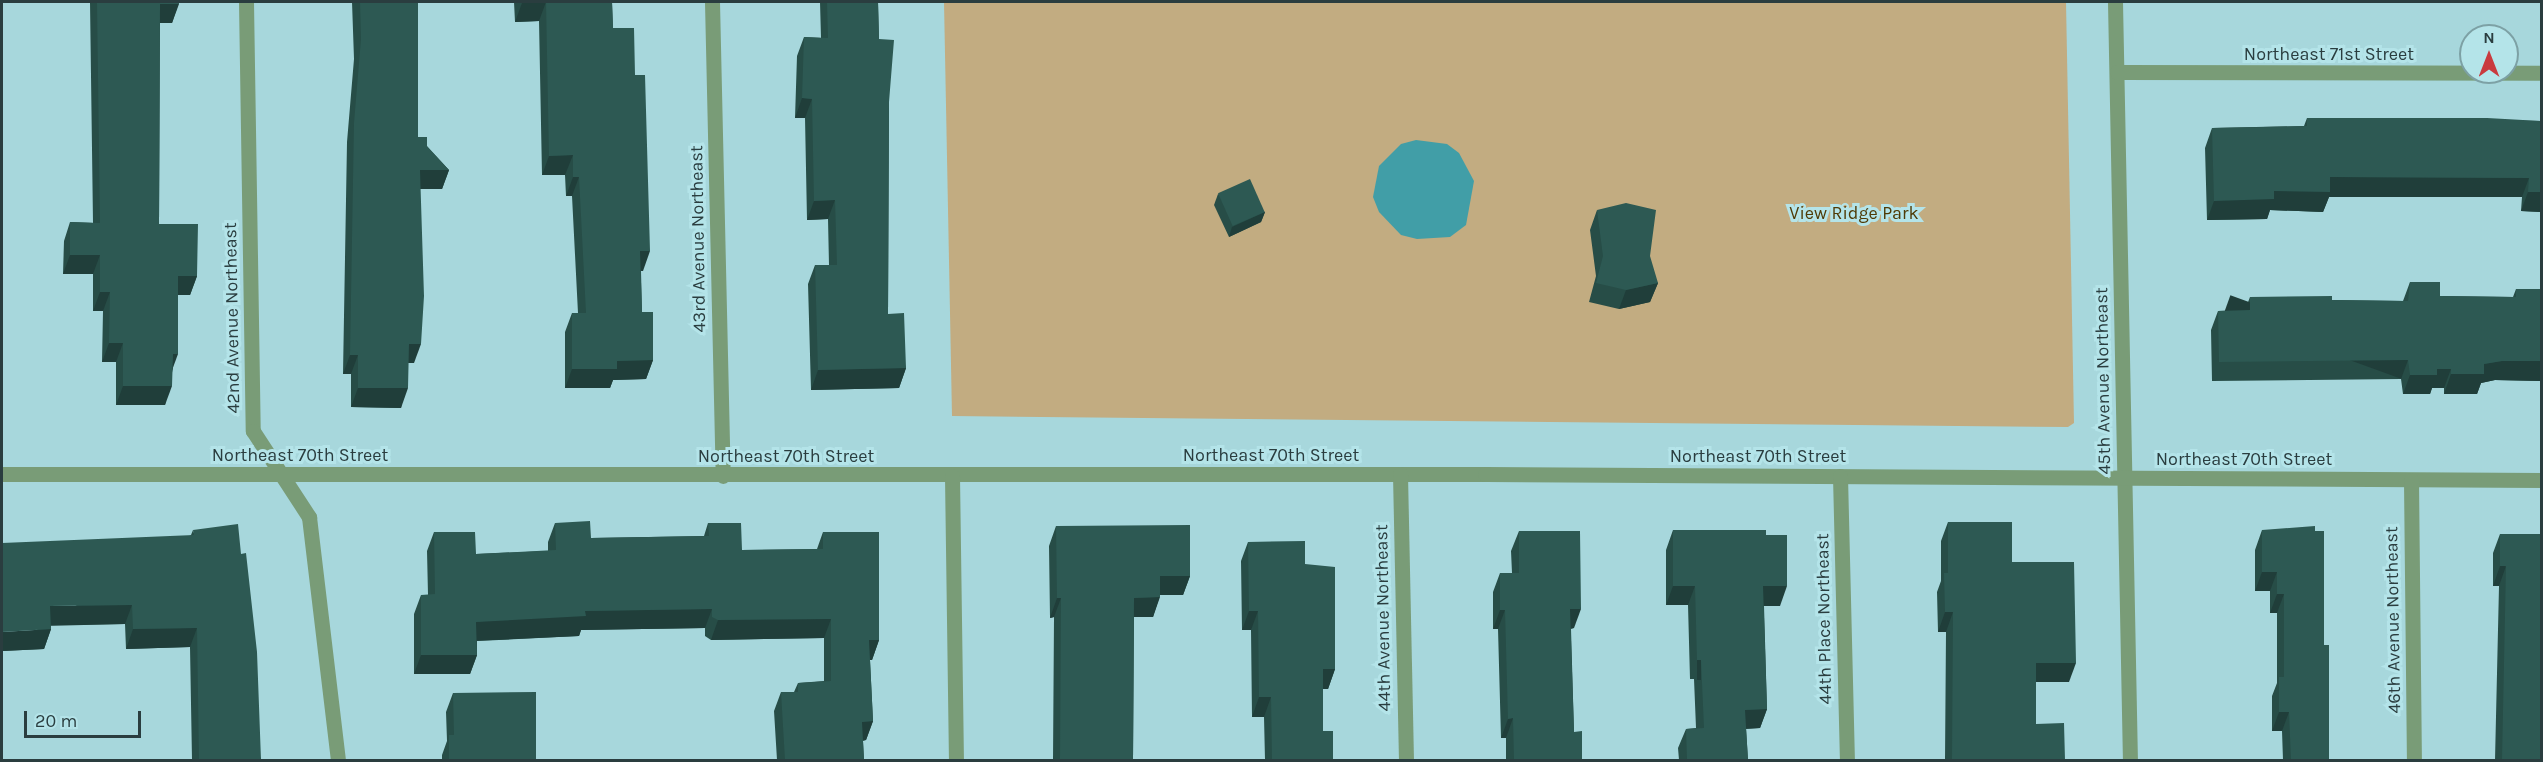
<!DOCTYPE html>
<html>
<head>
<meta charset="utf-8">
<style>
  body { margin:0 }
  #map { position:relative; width:2543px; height:762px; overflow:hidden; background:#a7d7dc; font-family:Karla,sans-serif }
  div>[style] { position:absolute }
  .green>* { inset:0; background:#c2ac81 }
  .water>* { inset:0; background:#419ea7 }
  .minor>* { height:15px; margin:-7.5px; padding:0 7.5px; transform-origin:7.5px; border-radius:7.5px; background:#799c77 }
  .wall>* { inset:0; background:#274d47 }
  .shaded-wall>* { inset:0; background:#203e3a; transform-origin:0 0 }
  .building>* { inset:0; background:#2d5953; transform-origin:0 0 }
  span { translate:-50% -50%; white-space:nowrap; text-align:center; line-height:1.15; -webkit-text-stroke:6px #b4e4e9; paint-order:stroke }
  .street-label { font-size:18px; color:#2a3d3f }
  .park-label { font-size:18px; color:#4f3a06 }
  .frame { position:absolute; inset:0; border:3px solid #2a3d3f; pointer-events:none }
  .north { position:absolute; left:2459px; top:24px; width:60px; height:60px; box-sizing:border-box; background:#b4e4e9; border:2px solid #7da1a5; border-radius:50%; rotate:0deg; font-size:16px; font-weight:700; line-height:24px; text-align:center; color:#2a3d3f }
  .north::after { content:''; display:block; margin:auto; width:21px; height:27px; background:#c93a3e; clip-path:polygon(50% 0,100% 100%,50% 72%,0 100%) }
  .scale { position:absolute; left:24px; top:711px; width:117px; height:27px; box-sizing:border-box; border:3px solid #2a3d3f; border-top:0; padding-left:8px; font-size:18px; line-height:21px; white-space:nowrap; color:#2a3d3f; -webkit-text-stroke:4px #b4e4e9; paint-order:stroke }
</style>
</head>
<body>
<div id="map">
  <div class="green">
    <div style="clip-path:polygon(944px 2px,2066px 2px,2074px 423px,2068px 427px,952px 416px)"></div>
  </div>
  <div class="water">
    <div style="clip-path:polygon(1416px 140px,1447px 144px,1459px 153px,1474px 181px,1466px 225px,1450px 237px,1417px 239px,1401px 235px,1379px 212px,1373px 197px,1379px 166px,1401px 144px)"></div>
  </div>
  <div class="minor">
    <div style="left:246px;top:2px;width:429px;rotate:89.1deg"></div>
    <div style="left:253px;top:431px;width:103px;rotate:56.9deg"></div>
    <div style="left:309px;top:517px;width:245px;rotate:83.2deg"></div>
    <div style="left:712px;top:2px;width:474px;rotate:88.7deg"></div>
    <div style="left:2115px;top:2px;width:758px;rotate:88.87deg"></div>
    <div style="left:2117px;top:72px;width:425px;rotate:0.1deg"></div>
    <div style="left:2px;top:474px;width:1483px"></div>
    <div style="left:1485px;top:474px;width:1057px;rotate:0.33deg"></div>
    <div style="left:1400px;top:474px;width:286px;rotate:88.8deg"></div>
    <div style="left:952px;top:476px;width:284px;rotate:89.2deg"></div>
    <div style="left:1840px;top:476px;width:284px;rotate:88.6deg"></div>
    <div style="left:2411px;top:480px;width:280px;rotate:89.4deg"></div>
  </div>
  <div class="wall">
    <div style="clip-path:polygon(90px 2px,179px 2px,172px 23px,160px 23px,159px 224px,197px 276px,190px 295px,178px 295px,173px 368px,165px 405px,116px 405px,116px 362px,102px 362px,103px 311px,93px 311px,93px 274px,63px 274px,64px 241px,70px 222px,93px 223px)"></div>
    <div style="clip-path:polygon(352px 2px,418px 2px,418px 137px,449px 170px,442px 189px,420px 189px,414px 363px,408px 363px,401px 408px,351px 407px,351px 374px,343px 374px,347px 142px,354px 59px)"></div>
    <div style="clip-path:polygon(514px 2px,612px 2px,613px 28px,635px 75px,643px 271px,641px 271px,642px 312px,653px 360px,646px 379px,613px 380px,610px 388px,565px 388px,565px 332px,572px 313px,578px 313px,572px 196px,566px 196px,565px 175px,542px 175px,539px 21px,515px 22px)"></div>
    <div style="clip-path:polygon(820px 2px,878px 2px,879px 39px,889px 102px,888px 314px,906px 368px,899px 388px,811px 390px,808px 284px,815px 265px,829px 265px,828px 219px,807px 220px,805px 118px,795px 118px,797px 56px,804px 37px,821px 38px)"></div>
    <div style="clip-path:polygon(2307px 118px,2541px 121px,2541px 212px,2521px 211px,2522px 197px,2329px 197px,2323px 212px,2270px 210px,2267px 219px,2207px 220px,2205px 148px,2212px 128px,2304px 126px)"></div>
    <div style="clip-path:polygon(1218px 194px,1265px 212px,1261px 222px,1229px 237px,1214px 205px)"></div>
    <div style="clip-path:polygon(1597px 210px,1658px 283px,1650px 302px,1619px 309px,1589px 302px,1596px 276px,1590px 230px)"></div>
    <div style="clip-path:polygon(2410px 282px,2440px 296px,2513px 297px,2516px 289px,2541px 289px,2541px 381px,2495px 380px,2481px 383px,2477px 394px,2444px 394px,2444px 388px,2432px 388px,2430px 394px,2403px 394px,2401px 379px,2212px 381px,2211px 330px,2218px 311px,2245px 310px,2250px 297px,2332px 300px,2403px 301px)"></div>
    <div style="clip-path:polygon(1948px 522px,2012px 562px,2069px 682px,2036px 682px,2036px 724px,2065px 760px,1945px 760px,1946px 632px,1938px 632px,1937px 592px,1941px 581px,1941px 541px)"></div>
    <div style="clip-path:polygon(555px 523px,591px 538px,704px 536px,708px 523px,742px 550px,817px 549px,823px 532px,879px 640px,872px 660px,870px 660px,873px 721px,866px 740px,863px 741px,864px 760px,777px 760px,774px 711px,781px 692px,794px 692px,798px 683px,824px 681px,824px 638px,711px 640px,705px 636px,705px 628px,581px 630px,579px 636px,477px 641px,477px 655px,470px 674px,414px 674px,414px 614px,421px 595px,428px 595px,427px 551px,434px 532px,476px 554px,548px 551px,548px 542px)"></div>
    <div style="clip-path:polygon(1056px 526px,1190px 576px,1183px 595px,1160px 595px,1153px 617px,1134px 617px,1133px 760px,1053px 760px,1054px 617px,1050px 618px,1049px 546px)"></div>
    <div style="clip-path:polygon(193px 530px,261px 760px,192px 760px,190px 647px,126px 649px,125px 624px,51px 625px,51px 629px,44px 649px,2px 651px,191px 535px)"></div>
    <div style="clip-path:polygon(1673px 530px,1766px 535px,1780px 606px,1764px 606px,1767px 709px,1760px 728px,1746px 729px,1748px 760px,1679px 760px,1678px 748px,1686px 729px,1696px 728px,1694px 679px,1690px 679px,1688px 605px,1666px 605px,1666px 550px)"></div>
    <div style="clip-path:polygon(2262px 530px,2324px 645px,2329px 759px,2334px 760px,2283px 760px,2282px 731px,2272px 731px,2272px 696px,2277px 683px,2277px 613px,2270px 613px,2270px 591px,2255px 591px,2255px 550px)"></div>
    <div style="clip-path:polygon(1519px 531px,1574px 628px,1571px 629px,1574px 732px,1582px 760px,1506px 760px,1506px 738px,1501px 738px,1498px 629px,1493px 629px,1493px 592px,1500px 573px,1512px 573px,1511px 551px)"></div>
    <div style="clip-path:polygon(2500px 534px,2541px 760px,2495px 760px,2499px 586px,2493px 586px,2493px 553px)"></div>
    <div style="clip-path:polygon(1248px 542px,1305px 564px,1335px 669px,1328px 689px,1323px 689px,1323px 731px,1333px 760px,1265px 760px,1264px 717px,1252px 717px,1251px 630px,1242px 630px,1241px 561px)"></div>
    <div style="clip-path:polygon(453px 693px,536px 760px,442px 760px,442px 755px,447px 741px,446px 712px)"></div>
  </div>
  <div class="shaded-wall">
    <div style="clip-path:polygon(546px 2px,539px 21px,515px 22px,522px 3px)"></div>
    <div style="clip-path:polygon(160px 4px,179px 4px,172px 23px,153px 23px)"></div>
    <div style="clip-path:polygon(802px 98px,812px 99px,805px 118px,795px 118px)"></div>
    <div style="clip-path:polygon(573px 155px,565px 175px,542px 175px,549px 156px)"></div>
    <div style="clip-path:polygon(420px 170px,449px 170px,442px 189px,412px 189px)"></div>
    <div style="clip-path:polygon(573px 177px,579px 177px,572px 196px,566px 196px)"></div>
    <div style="clip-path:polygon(2330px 177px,2529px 178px,2522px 197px,2329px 197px,2323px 212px,2270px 210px,2267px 219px,2207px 220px,2214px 201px,2274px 191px)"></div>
    <div style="clip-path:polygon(2528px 192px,2541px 192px,2541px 212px,2521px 211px)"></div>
    <div style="clip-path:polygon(835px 200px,828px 219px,807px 220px,814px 201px)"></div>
    <div style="clip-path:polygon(1265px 212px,1261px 222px,1229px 237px,1232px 227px)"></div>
    <div style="clip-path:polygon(640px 251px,650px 251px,643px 271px,633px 271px)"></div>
    <div style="clip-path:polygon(70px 255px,100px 255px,93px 274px,63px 274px)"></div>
    <div style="clip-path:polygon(178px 276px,197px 276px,190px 295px,171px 295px)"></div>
    <div style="clip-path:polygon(1658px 283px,1650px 302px,1619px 309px,1626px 290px)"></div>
    <div style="clip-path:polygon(100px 292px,110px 292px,103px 311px,93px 311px)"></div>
    <div style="clip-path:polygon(109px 343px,123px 343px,116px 362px,102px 362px)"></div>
    <div style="clip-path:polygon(409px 344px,421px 344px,414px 363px,402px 363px)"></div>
    <div style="clip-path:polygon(173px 354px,178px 354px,171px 373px)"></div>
    <div style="clip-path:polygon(350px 355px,358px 355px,351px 374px,343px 374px)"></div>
    <div style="clip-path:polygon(653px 360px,646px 379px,613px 380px,610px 388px,565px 388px,572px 369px,617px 361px)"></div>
    <div style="left:2408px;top:360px;width:20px;height:189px;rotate:110deg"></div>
    <div style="clip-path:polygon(2502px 361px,2541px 361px,2541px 381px,2495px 380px,2481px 383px,2477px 394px,2444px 394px,2451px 374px,2484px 364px)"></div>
    <div style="clip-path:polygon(906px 368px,899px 388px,811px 390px,818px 370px)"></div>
    <div style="clip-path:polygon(2437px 369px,2451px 369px,2444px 388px,2432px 388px,2430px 394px,2403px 394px,2410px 375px)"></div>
    <div style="clip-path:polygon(123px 386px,172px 386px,165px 405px,116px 405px)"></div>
    <div style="clip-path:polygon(358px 388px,408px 388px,401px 408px,351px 407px)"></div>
    <div style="clip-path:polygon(2500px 566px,2506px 566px,2499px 586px,2493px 586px)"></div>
    <div style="clip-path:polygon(2262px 572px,2277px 572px,2270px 591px,2255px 591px)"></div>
    <div style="clip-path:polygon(1160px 576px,1190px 576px,1183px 595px,1153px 595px)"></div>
    <div style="clip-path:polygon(1673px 586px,1695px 586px,1688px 605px,1666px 605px)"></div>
    <div style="clip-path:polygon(1763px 586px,1787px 586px,1780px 606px,1756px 606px)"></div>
    <div style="clip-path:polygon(2277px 594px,2284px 594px,2277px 613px,2270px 613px)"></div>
    <div style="clip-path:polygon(1160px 597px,1153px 617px,1127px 617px,1134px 598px)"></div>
    <div style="clip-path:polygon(1057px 598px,1061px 598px,1054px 617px,1050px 618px)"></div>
    <div style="clip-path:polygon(132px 605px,125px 624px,43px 626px,50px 606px)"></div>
    <div style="clip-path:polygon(712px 609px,705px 628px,581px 630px,579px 636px,469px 641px,476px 622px,585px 611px)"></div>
    <div style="clip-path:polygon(1570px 609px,1581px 609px,1574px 628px,1563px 629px)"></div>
    <div style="clip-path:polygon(1500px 610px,1505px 610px,1498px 629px,1493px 629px)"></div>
    <div style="clip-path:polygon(1249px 611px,1258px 611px,1251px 630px,1242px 630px)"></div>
    <div style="clip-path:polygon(1945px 612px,1953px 612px,1946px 632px,1938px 632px)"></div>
    <div style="clip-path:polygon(831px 619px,824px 638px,711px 640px,718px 620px)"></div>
    <div style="clip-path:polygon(197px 628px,190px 647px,126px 649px,133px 629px)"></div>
    <div style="clip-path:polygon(51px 629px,44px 649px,2px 651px,2px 632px)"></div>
    <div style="clip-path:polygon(869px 640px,879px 640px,872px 660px,862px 660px)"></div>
    <div style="clip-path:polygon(421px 655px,477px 655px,470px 674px,414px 674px)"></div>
    <div style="left:1697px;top:660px;width:4px;height:20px"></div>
    <div style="clip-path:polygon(2036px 663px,2076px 663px,2069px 682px,2029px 682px)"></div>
    <div style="clip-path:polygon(1323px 669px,1335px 669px,1328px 689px,1316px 689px)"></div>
    <div style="clip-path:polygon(1259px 697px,1271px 697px,1264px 717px,1252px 717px)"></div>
    <div style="clip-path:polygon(1767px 709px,1760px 728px,1738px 729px,1745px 710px)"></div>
    <div style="clip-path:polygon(2279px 712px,2289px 712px,2282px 731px,2272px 731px)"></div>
    <div style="clip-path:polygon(1513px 718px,1506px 738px,1501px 738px,1508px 719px)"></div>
    <div style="clip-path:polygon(873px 721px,866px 740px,855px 741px,862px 722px)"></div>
  </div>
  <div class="building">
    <div style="clip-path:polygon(97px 2px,179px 2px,179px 4px,160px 4px,159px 224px,198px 224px,197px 276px,178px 276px,178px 354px,173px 354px,172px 386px,123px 386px,123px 343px,109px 343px,110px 292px,100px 292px,100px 255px,70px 255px,70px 222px,100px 223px)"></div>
    <div style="clip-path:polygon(360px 2px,418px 2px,418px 137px,427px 137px,427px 146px,449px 170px,420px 170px,424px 296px,421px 344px,409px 344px,408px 388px,358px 388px,358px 355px,350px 355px,354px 123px,361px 39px)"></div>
    <div style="clip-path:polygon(522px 2px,612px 2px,613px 28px,634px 28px,635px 75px,645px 75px,650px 251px,640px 251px,642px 312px,653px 312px,653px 360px,617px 361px,617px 369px,572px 369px,572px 313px,586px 313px,579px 177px,573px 177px,573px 155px,549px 156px,546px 2px,522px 3px)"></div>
    <div style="clip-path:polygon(827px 2px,878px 2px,879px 39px,894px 40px,889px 102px,888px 314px,904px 313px,906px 368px,818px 370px,815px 265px,837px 265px,835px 200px,814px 201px,812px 99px,802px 98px,804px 37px,828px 38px)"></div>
    <div style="clip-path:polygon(2307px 118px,2487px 118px,2541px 121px,2541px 192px,2528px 192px,2529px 178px,2330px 177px,2330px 192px,2274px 191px,2274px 199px,2214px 201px,2212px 128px,2307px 126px)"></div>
    <div style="left:1250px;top:179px;width:36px;height:35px;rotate:66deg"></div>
    <div style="clip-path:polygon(1626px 203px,1656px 210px,1650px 256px,1658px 283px,1626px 290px,1596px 283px,1603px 256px,1597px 210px)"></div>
    <div style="clip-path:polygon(2410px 282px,2440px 282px,2440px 296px,2516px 297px,2516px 289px,2541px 289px,2541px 361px,2502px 361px,2484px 364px,2484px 374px,2451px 374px,2451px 369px,2437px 369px,2437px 375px,2410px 375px,2408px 360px,2219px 362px,2218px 311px,2250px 310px,2250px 297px,2332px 296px,2332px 300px,2408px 301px)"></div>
    <div style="clip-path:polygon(590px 521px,591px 538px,709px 536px,708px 523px,741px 523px,742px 550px,823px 549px,823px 532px,879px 532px,879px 640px,869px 640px,873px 721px,862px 722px,864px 760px,785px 760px,781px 692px,798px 692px,798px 683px,831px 681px,831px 619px,718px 620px,712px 617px,712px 609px,585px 611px,586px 616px,476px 622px,477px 655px,421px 655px,421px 595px,435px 594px,434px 532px,475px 532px,476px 554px,556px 550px,555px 523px)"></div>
    <div style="clip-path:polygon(1948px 522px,2012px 522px,2012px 562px,2074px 562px,2076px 663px,2036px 663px,2036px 724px,2064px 723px,2065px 760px,1952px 760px,1953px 612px,1945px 612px,1944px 573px,1948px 573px)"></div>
    <div style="clip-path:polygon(238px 524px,241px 554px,246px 553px,257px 652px,261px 760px,199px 760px,197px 628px,133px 629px,132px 605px,50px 606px,51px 629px,2px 632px,2px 543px,194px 535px,193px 530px)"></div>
    <div style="clip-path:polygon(1190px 525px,1190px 576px,1160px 576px,1160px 597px,1134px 598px,1133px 760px,1060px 760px,1061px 598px,1057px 598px,1056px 526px)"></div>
    <div style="clip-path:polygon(2315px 526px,2315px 531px,2324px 531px,2324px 645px,2329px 645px,2329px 759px,2334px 759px,2334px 760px,2291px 760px,2289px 712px,2279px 712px,2279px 677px,2284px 677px,2284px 594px,2277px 594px,2277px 572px,2262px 572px,2262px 530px)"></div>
    <div style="clip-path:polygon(1673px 530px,1766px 530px,1766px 535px,1787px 535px,1787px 586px,1763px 586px,1767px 709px,1745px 710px,1748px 760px,1687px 760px,1686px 729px,1704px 728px,1701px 660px,1697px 660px,1695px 586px,1673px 586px)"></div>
    <div style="clip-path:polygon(1519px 531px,1580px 531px,1581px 609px,1570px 609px,1574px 732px,1582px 731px,1582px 760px,1514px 760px,1513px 718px,1508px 719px,1505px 610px,1500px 610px,1500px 573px,1519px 573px)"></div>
    <div style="clip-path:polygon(2500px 534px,2541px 534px,2541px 760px,2502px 760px,2506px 566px,2500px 566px)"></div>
    <div style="clip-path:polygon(1305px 541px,1305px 564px,1335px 567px,1335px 669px,1323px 669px,1323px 731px,1333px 731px,1333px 760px,1272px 760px,1271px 697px,1259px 697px,1258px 611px,1249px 611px,1248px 542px)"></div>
    <div style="clip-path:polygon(536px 692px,536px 760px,449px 760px,449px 735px,454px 735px,453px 693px)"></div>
  </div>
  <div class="street-label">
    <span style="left:2329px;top:54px">Northeast 71st Street</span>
    <span style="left:698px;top:239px;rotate:-91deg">43rd Avenue Northeast</span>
    <span style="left:232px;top:318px;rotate:-91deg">42nd Avenue Northeast</span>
    <span style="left:2103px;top:381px;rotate:-91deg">45th Avenue Northeast</span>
    <span style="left:300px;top:455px">Northeast 70th Street</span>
    <span style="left:1271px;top:455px">Northeast 70th Street</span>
    <span style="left:786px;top:456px">Northeast 70th Street</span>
    <span style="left:1758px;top:456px">Northeast 70th Street</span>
    <span style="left:2244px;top:459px">Northeast 70th Street</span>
    <span style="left:1383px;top:618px;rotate:-91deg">44th Avenue Northeast</span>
    <span style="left:1824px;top:619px;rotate:-91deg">44th Place Northeast</span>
    <span style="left:2393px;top:620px;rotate:-91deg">46th Avenue Northeast</span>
  </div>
  <div class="park-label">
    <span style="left:1854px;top:213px">View Ridge Park</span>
  </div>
  <div class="frame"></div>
  <div class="north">N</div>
  <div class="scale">20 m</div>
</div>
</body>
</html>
